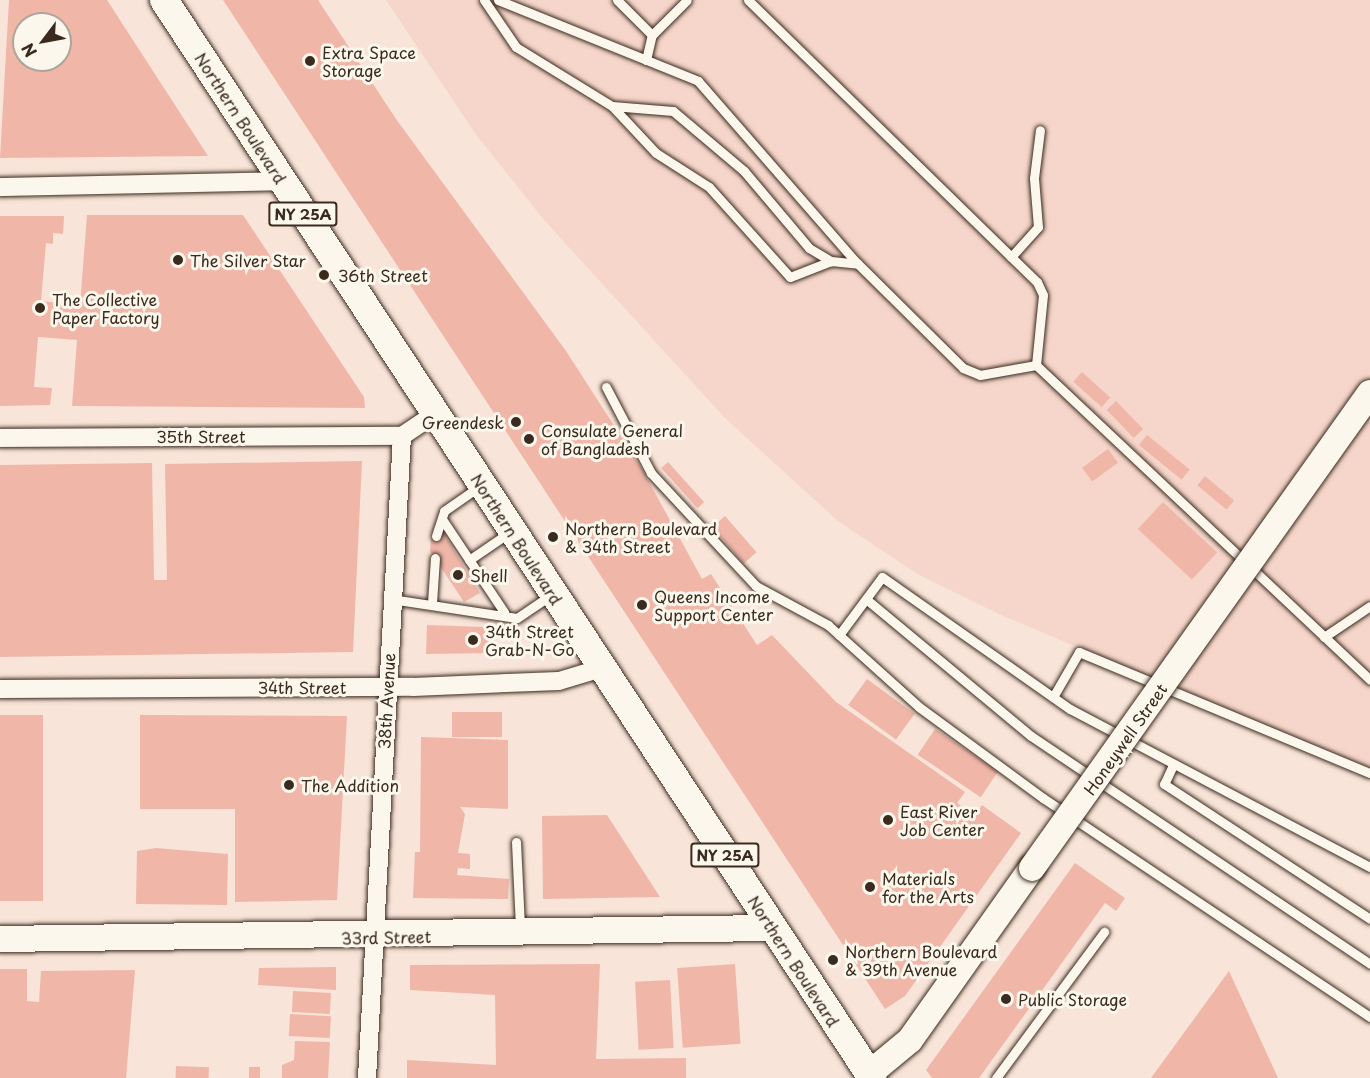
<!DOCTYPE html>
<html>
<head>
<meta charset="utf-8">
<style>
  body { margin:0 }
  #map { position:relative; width:1370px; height:1078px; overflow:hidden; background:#f8e4d8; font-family:"Playpen Sans",sans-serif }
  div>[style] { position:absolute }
  .built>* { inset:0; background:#f6d6ca }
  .building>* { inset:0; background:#f0b7a9; transform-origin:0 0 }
  .roads { filter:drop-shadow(0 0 2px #3b2a1e) drop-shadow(0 0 2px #3b2a1e) }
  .lane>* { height:9px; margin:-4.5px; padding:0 4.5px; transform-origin:4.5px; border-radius:4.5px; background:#fbf7ec }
  .street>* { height:18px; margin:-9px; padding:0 9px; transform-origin:9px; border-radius:9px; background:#fbf7ec }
  .secondary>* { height:26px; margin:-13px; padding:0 13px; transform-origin:13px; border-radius:13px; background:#fbf7ec }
  .primary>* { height:28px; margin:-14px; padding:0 14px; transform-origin:14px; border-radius:14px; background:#fbf7ec }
  .bridges { filter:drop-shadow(0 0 2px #3b2a1e) drop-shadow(0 0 2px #3b2a1e) }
  .secondary-bridge>* { height:26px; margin:-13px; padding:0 13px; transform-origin:13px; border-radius:13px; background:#fbf7ec }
  .dots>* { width:16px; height:16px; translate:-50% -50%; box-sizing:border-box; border:3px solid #fbf7ec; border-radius:50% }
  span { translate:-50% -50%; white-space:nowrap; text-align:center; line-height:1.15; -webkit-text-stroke:6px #fbf7ec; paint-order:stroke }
  .shield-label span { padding:2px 4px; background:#fbf7ec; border:2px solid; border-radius:4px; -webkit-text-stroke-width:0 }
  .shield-label { font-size:15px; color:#3b2a1e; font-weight:700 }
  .poi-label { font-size:16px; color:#3b2a1e }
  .left { translate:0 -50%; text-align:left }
  .right { translate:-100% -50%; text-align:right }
  .street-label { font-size:16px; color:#3b2a1e }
  .north { position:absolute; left:12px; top:12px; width:60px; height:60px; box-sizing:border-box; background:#fbf7ec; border:2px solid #aea59a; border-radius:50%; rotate:238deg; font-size:16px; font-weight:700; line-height:24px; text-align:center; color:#3b2a1e }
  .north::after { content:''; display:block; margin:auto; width:21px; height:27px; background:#3b2a1e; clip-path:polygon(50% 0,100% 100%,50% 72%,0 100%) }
</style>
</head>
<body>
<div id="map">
  <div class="built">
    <div style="clip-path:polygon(386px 0,1370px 0,1370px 771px,1001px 615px,919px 575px,839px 522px,724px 417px,544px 220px,477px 136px)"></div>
  </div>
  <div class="building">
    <div style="clip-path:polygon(evenodd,9px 0,107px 0,208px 156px,0 158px,9px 0,24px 24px,60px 24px,60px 60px,24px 60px,24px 24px)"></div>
    <div style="clip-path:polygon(223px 0,318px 0,396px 119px,566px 351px,642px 469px,702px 579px,711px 574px,757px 645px,772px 635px,836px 702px,965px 792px,957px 803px,975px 815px,982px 805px,1021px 833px,905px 996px,885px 1009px)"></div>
    <div style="clip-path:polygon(87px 215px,243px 215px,364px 397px,365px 408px,72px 406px,77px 340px,38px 337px,34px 387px,52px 388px,50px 405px,0 406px,0 216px,64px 216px,63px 234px,53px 233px,53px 244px,46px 243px,41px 301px,80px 305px)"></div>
    <div style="left:1082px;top:372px;width:38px;height:13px;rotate:42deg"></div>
    <div style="left:1116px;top:401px;width:39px;height:13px;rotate:46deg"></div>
    <div style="left:1147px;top:435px;width:55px;height:13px;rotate:39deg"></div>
    <div style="left:1108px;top:449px;width:17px;height:32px;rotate:54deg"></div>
    <div style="clip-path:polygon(362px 461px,353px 652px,0 657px,0 465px,152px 463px,154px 580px,167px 580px,165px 464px)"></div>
    <div style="left:668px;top:462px;width:54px;height:9px;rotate:48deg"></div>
    <div style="left:1205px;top:476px;width:38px;height:12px;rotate:40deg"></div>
    <div style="left:1163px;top:502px;width:74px;height:37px;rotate:43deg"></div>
    <div style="left:725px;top:516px;width:48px;height:17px;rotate:49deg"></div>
    <div style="clip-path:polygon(443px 532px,480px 593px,464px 602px,430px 551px,431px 539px)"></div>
    <div style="clip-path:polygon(427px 625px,485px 627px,494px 653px,426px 654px)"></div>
    <div style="left:867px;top:679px;width:59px;height:32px;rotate:36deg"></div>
    <div style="left:452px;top:712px;width:50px;height:25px"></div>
    <div style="left:0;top:715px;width:43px;height:186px"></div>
    <div style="clip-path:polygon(140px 715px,347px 716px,337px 900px,235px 902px,235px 809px,140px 809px)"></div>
    <div style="left:935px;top:729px;width:76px;height:31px;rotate:34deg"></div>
    <div style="clip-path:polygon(421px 737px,508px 740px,508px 809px,460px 807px,465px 814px,458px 853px,470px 854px,470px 869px,458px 868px,457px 875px,509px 879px,508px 899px,413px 898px,415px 852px,420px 852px)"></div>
    <div style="clip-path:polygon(607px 815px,660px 897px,543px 899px,542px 816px)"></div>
    <div style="clip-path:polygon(156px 848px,228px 854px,227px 905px,136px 904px,137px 851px)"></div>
    <div style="clip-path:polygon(1075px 863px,1125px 898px,1116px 911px,1105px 903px,979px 1078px,932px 1078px,926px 1070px)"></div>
    <div style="clip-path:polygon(600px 964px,596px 1059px,686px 1058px,686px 1078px,407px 1078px,407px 1060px,496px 1065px,495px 995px,410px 990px,410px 965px)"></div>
    <div style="left:735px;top:964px;width:80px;height:58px;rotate:86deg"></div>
    <div style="clip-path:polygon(336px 967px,336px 990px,258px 985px,259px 968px)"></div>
    <div style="clip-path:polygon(0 969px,27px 969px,27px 1001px,39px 1002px,41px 971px,135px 970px,126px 1078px,0 1078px)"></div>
    <div style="clip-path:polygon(1229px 971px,1278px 1078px,1151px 1078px)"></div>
    <div style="left:670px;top:980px;width:68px;height:35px;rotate:87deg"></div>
    <div style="left:293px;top:991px;width:38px;height:21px;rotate:3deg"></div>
    <div style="left:290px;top:1014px;width:41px;height:22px;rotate:3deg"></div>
    <div style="clip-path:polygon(295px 1041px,330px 1042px,328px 1078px,282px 1078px,282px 1065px,294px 1060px)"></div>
    <div style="left:176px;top:1066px;width:33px;height:12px;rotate:2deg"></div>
    <div style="left:249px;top:1067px;width:11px;height:11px"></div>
  </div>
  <div class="roads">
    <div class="lane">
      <div style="left:484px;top:0;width:57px;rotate:55.8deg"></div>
      <div style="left:516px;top:47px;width:113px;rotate:31.6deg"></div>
      <div style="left:612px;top:106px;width:64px;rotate:46.9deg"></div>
      <div style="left:656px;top:153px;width:63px;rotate:32.7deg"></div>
      <div style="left:709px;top:187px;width:121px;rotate:48deg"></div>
      <div style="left:790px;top:277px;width:44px;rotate:-21.3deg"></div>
      <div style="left:831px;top:261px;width:27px;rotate:6deg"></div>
      <div style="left:498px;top:0;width:216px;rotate:22deg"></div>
      <div style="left:698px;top:81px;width:237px;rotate:48.9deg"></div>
      <div style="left:854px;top:260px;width:153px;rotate:44.7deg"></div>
      <div style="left:963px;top:368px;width:18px;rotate:22deg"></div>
      <div style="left:980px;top:375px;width:57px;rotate:-10.1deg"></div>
      <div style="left:617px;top:0;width:49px;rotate:45deg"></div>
      <div style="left:748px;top:0;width:404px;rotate:44.3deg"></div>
      <div style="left:1037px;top:282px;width:14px;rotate:65deg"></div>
      <div style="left:1043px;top:295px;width:70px;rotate:95.7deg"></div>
      <div style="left:646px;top:60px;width:26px;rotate:-77deg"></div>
      <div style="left:652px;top:35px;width:49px;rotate:-45deg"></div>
      <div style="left:612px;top:106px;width:61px;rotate:4.7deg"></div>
      <div style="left:673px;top:111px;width:93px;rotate:40.2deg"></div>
      <div style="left:744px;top:171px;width:101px;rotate:49.8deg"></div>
      <div style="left:809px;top:248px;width:26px;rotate:31deg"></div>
      <div style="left:1011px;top:257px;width:40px;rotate:-48deg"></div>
      <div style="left:1038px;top:227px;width:49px;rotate:-94.7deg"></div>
      <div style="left:1034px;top:178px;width:48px;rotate:-82.9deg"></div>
      <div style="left:1036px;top:365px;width:459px;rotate:43.3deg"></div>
      <div style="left:606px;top:387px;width:97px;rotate:62.4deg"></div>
      <div style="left:651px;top:473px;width:154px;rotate:47.1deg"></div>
      <div style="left:756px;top:586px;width:82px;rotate:28.4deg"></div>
      <div style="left:828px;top:625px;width:122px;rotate:42deg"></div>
      <div style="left:919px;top:707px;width:154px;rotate:36.3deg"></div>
      <div style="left:1043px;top:798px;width:394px;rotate:33.8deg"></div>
      <div style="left:442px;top:519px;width:112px;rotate:56.3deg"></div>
      <div style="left:436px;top:536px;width:26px;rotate:-72deg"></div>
      <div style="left:444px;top:511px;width:44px;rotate:-34.8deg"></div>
      <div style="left:469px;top:560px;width:50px;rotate:-34.3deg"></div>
      <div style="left:391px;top:599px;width:127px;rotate:8.6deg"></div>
      <div style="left:517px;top:618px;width:41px;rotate:-34.1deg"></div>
      <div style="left:866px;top:599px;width:214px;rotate:39.7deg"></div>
      <div style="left:1031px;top:736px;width:409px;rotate:33.9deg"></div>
      <div style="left:432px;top:603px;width:45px;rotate:-86.2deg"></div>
      <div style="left:839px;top:635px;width:72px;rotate:-53.4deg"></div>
      <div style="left:882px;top:577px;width:230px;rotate:35.1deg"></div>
      <div style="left:1070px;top:709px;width:339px;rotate:27.8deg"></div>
      <div style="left:1324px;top:637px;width:55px;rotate:-34deg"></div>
      <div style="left:1053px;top:697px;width:52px;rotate:-60deg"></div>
      <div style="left:1079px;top:652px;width:315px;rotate:22.6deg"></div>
      <div style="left:1173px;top:765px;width:21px;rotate:115deg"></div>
      <div style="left:1164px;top:784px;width:246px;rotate:33.2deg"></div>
      <div style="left:516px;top:842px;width:86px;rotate:87.3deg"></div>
      <div style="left:996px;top:1078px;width:182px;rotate:-53.5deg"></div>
    </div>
    <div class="street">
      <div style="left:0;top:187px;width:282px;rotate:-1.2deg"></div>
      <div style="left:0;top:438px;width:402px;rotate:-0.3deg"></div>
      <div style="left:0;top:689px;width:413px;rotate:-0.3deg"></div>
      <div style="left:413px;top:687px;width:146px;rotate:-2.4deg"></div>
      <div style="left:559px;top:681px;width:45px;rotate:-16.8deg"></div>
      <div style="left:367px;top:1078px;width:643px;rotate:-86.88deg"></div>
      <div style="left:402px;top:436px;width:40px;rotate:-34deg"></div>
    </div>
    <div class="secondary">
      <div style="left:0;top:939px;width:772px;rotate:-0.82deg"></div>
      <div style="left:869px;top:1074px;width:53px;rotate:-39.7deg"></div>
      <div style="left:910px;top:1040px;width:211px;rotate:-54.7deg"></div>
    </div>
    <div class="primary">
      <div style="left:164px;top:0;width:1290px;rotate:56.7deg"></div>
    </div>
  </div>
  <div class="bridges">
    <div class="secondary-bridge">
      <div style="left:1032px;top:868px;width:583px;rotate:-54.57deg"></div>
    </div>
  </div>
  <div class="dots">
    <div style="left:310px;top:61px;background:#3b2a1e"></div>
    <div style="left:178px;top:260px;background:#3b2a1e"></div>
    <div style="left:324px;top:275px;background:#3b2a1e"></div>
    <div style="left:40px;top:308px;background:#3b2a1e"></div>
    <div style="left:516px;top:422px;background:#3b2a1e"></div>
    <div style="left:529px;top:439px;background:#3b2a1e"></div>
    <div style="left:553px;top:537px;background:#3b2a1e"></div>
    <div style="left:458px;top:575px;background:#3b2a1e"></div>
    <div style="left:642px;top:605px;background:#3b2a1e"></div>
    <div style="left:473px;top:640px;background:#3b2a1e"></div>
    <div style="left:289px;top:785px;background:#3b2a1e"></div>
    <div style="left:888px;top:820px;background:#3b2a1e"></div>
    <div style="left:870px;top:887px;background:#3b2a1e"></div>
    <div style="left:833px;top:960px;background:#3b2a1e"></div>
    <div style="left:1006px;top:999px;background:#3b2a1e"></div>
  </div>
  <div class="shield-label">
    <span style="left:303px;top:214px">NY 25A</span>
    <span style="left:725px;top:855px">NY 25A</span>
  </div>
  <div class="poi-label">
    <span class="left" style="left:322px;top:61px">Extra Space<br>Storage</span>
    <span class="left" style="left:190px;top:260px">The Silver Star</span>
    <span class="left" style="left:338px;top:275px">36th Street</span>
    <span class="left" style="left:52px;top:308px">The Collective<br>Paper Factory</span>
    <span class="right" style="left:504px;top:422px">Greendesk</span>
    <span class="left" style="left:541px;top:439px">Consulate General<br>of Bangladesh</span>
    <span class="left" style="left:565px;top:537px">Northern Boulevard<br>&amp; 34th Street</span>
    <span class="left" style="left:470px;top:575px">Shell</span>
    <span class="left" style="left:654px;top:605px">Queens Income<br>Support Center</span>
    <span class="left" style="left:485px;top:640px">34th Street<br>Grab-N-Go</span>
    <span class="left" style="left:301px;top:785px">The Addition</span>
    <span class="left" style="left:900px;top:820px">East River<br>Job Center</span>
    <span class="left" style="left:882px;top:887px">Materials<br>for the Arts</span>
    <span class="left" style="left:845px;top:960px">Northern Boulevard<br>&amp; 39th Avenue</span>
    <span class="left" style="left:1018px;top:999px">Public Storage</span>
  </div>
  <div class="street-label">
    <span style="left:241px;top:118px;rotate:57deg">Northern Boulevard</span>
    <span style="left:201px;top:436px">35th Street</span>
    <span style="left:517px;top:539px;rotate:57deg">Northern Boulevard</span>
    <span style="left:302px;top:687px">34th Street</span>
    <span style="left:386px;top:701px;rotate:-87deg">38th Avenue</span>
    <span style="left:1125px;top:739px;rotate:-55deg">Honeywell Street</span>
    <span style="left:386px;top:937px;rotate:-1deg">33rd Street</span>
    <span style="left:794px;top:961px;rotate:57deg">Northern Boulevard</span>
  </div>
  <div class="north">N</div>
</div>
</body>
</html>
